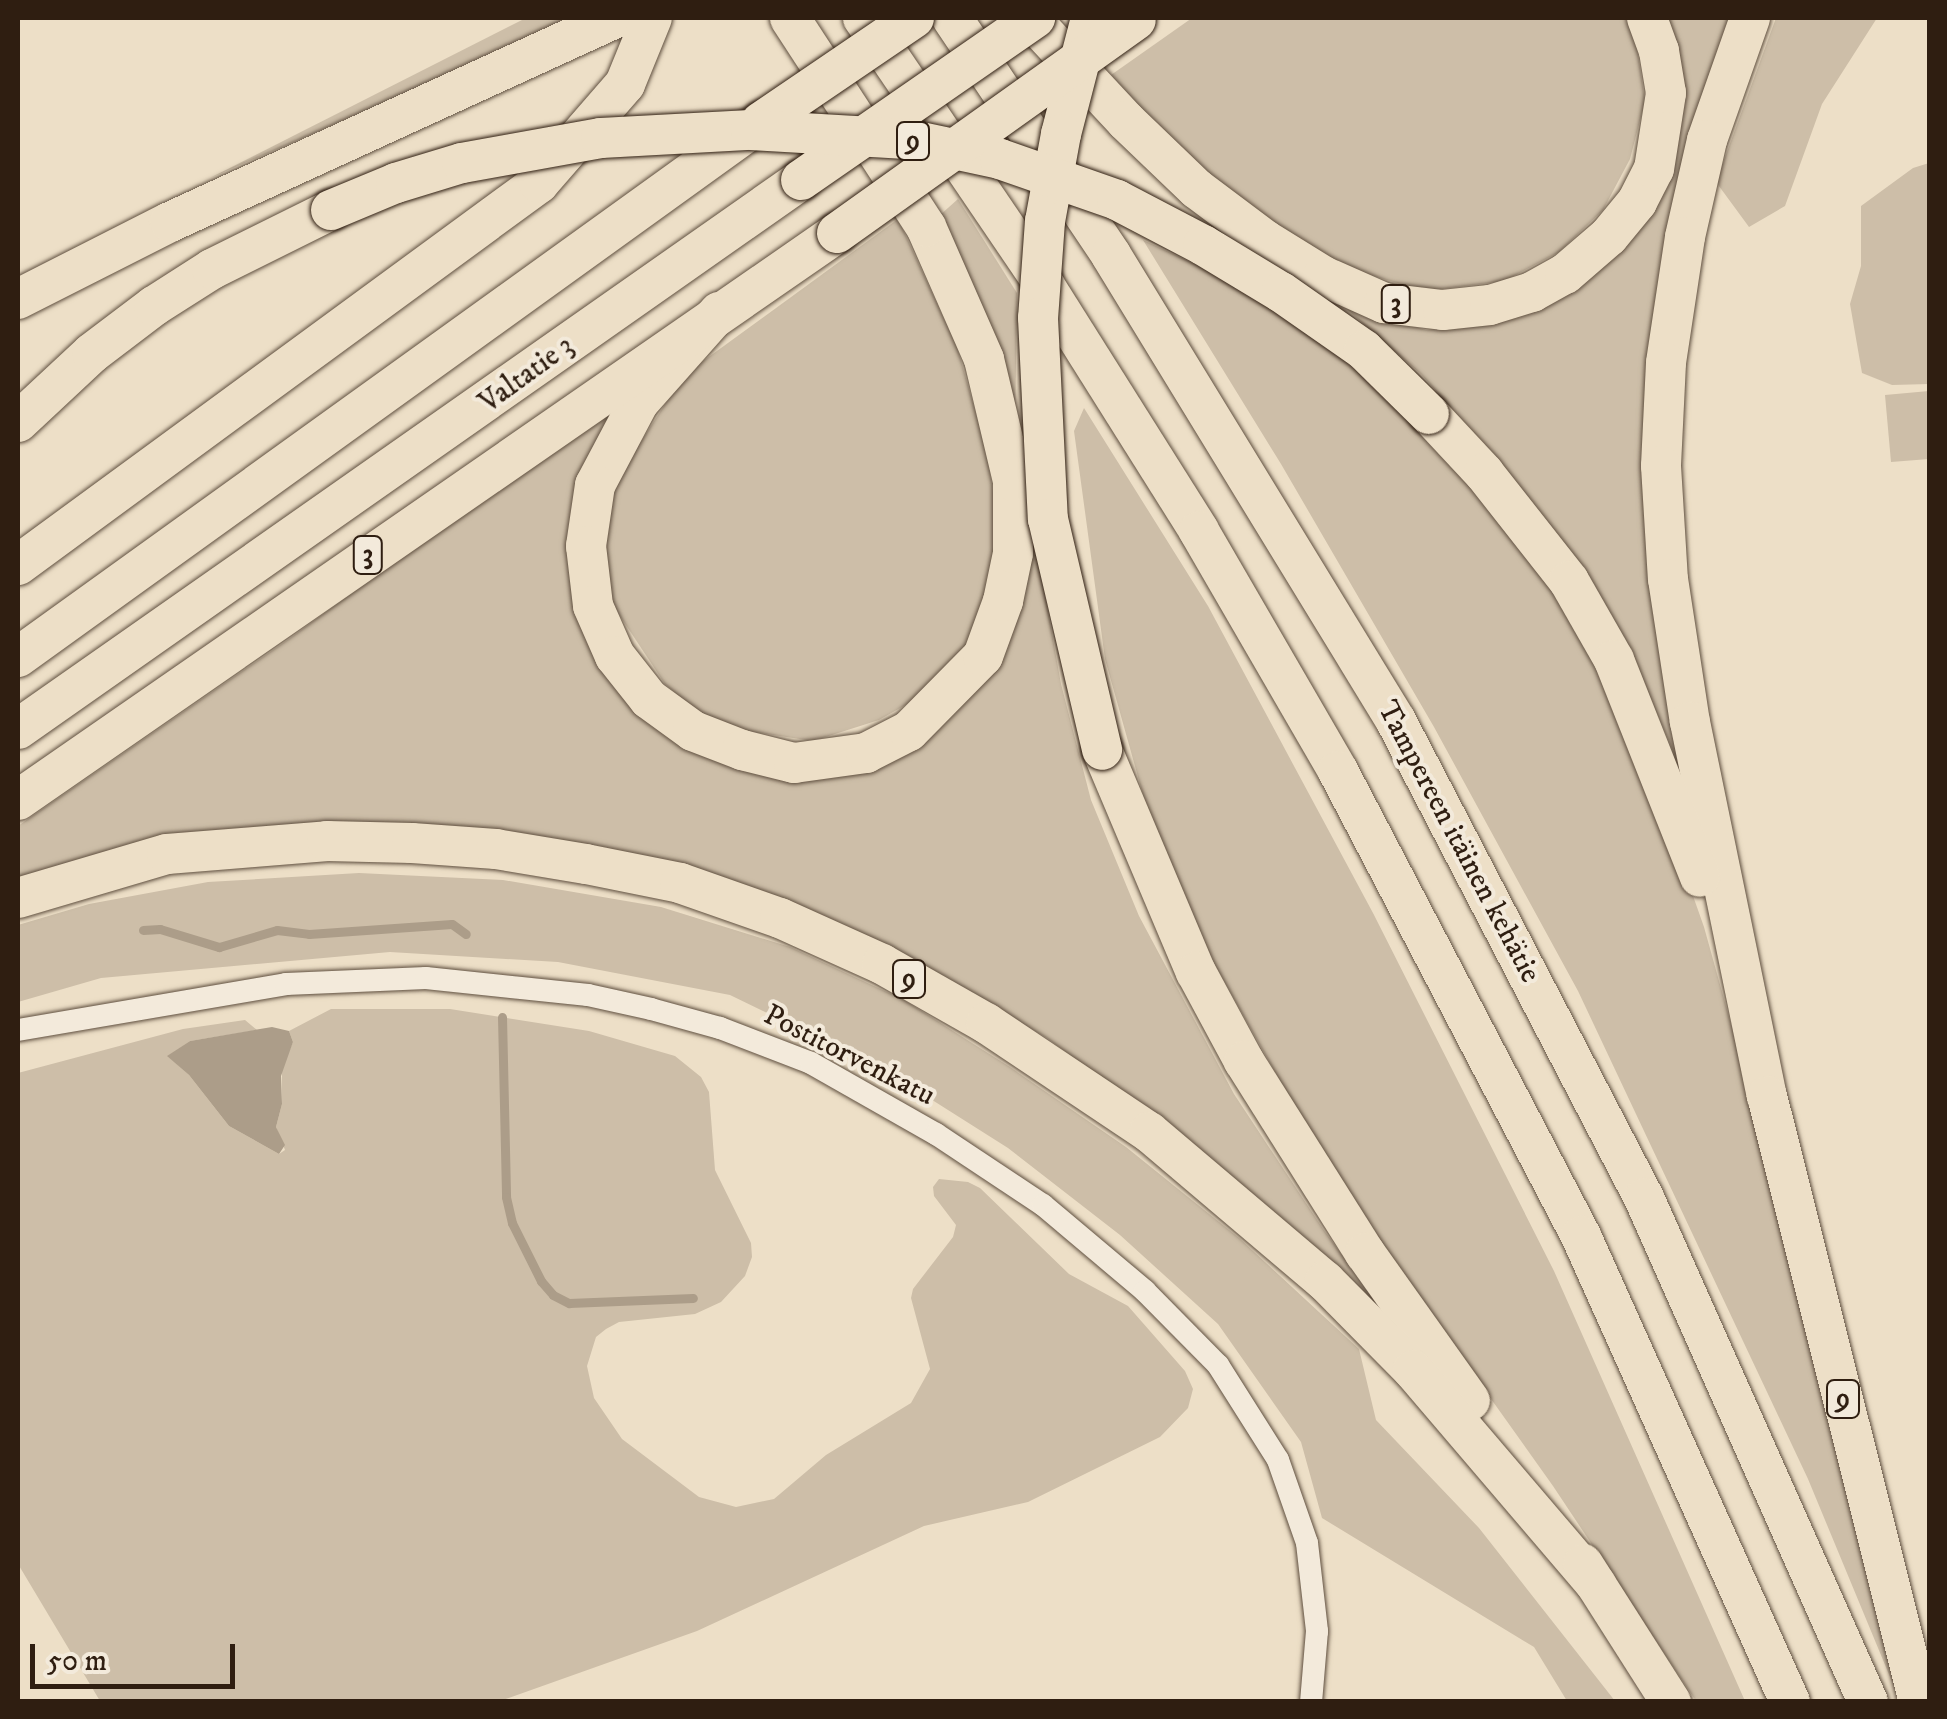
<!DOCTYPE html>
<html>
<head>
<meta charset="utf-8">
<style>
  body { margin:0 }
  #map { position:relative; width:1947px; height:1719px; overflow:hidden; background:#eddfc7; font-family:"IM FELL DW Pica",serif }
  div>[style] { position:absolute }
  .green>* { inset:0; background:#cdbea8 }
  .water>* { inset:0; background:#ac9d89 }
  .stream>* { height:9px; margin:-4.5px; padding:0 4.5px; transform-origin:4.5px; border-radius:4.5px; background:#ac9d89 }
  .roads { filter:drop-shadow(0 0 2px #5e4e3e) drop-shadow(0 0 2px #5e4e3e) }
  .street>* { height:22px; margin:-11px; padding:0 11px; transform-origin:11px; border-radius:11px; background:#f3eadb }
  .highway>* { height:40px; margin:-20px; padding:0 20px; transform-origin:20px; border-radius:20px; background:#eddfc7 }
  .bridges { filter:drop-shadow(0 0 2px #2f1e11) drop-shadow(0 0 2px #2f1e11) }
  .highway-bridge>* { height:40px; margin:-20px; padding:0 20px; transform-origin:20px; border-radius:20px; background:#eddfc7 }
  span { translate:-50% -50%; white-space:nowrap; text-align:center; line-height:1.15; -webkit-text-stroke:8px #f3eadb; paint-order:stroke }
  .shield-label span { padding:2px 8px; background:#f3eadb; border:2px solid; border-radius:8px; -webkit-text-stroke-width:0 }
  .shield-label { font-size:28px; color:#2f1e11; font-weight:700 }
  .street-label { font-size:30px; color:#2f1e11 }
  .frame { position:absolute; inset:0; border:20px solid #2f1e11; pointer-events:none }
  .scale { position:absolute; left:30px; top:1644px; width:205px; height:45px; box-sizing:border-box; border:5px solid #2f1e11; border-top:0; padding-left:12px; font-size:30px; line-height:35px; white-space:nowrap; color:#2f1e11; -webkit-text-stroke:8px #f3eadb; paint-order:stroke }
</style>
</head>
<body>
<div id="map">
  <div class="green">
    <div style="clip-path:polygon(526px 18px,580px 18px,210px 178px)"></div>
    <div style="clip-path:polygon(1192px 18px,1625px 18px,1636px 42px,1645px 101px,1630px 159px,1603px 210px,1559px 252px,1504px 281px,1425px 291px,1339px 266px,1200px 173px,1111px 75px)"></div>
    <div style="clip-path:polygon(1661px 18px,1740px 18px,1672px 255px,1688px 786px,1638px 669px,1499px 462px,1421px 374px,1342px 305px,1426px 330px,1495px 323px,1647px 203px)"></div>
    <div style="clip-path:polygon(1776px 18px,1877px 18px,1822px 104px,1785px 206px,1749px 227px,1716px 182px)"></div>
    <div style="clip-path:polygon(1929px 163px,1929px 384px,1892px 385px,1862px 373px,1850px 304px,1861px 266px,1861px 206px,1913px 168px)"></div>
    <div style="clip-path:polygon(958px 199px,1017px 293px,1015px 431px,939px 216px)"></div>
    <div style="clip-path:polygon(898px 219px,957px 347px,987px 452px,996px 513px,994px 577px,963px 656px,916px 699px,879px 720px,813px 741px,713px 726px,665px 684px,614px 607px,600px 549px,618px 477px,684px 375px)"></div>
    <div style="clip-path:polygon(1143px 240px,1220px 276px,1306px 329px,1383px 393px,1491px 501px,1578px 625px,1640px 746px,1704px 927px,1790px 1236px,1900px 1701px,1808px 1479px,1578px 991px,1434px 727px,1281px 464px)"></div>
    <div style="clip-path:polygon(1929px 391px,1929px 459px,1891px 462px,1885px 395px)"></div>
    <div style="clip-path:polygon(614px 402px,581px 477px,567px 540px,683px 747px,745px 771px,802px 776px,917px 741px,1034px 533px,1061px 684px,1091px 800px,1139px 916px,1234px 1094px,1323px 1229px,1404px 1340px,1189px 1143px,1047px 1038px,901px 953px,560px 845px,18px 880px,18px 826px,289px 639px)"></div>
    <div style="clip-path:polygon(1084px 408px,1208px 606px,1373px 913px,1554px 1271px,1745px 1701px,1696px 1701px,1553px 1486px,1402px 1274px,1297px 1111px,1214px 963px,1147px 809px,1105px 659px,1074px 431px)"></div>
    <div style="clip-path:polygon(359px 873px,503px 880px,661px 907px,790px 947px,904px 1000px,1010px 1067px,1126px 1147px,1239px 1238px,1359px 1349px,1376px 1420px,1479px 1528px,1615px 1701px,1567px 1701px,1534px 1647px,1322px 1518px,1301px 1442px,1218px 1324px,1120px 1235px,1008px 1148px,888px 1072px,730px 995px,558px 962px,390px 952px,101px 978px,18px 1002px,18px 925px,89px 904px,208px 882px)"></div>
    <div style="clip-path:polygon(331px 1009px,450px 1009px,589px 1031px,675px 1056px,701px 1077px,709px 1092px,715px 1170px,751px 1243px,752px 1257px,745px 1276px,721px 1302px,695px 1314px,619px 1322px,606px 1329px,596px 1337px,587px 1366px,594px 1398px,622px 1439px,699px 1497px,736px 1507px,774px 1499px,826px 1455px,911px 1403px,930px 1369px,911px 1298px,913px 1289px,953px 1237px,956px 1225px,934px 1196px,933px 1187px,939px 1179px,968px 1182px,980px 1188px,1069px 1274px,1128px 1306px,1185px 1371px,1193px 1389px,1188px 1408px,1160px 1437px,1028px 1502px,924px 1526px,697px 1631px,500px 1701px,100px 1701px,18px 1564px,18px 1073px,183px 1029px,245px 1020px,257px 1030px,190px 1041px,168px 1056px,189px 1075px,229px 1126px,279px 1154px,285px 1150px,276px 1127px,282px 1104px,282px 1068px,293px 1042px,289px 1031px)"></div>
  </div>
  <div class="water">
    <div style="clip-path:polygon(272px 1027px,289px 1031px,293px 1042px,281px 1076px,282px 1104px,276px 1127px,285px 1145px,279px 1154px,229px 1126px,189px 1075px,167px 1056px,190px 1041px)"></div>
  </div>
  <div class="stream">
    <div style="left:143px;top:930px;width:17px;rotate:-3deg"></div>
    <div style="left:160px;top:929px;width:62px;rotate:17deg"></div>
    <div style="left:219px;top:947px;width:60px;rotate:-16.3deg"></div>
    <div style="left:277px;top:930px;width:32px;rotate:7deg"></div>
    <div style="left:309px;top:934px;width:143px;rotate:-4deg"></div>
    <div style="left:452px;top:924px;width:17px;rotate:36deg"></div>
    <div style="left:502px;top:1017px;width:180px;rotate:88.7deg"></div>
    <div style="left:506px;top:1197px;width:27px;rotate:77deg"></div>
    <div style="left:512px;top:1223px;width:65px;rotate:63.4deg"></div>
    <div style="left:541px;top:1281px;width:18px;rotate:49deg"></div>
    <div style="left:553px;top:1295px;width:18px;rotate:27deg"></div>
    <div style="left:569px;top:1303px;width:124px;rotate:-2.3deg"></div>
  </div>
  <div class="roads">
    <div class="street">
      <div style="left:18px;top:1030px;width:272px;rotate:-9.7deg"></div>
      <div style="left:286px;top:984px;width:140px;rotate:-2.5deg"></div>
      <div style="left:426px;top:978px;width:163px;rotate:6deg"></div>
      <div style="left:588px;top:995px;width:65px;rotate:12.5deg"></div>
      <div style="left:651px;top:1009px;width:72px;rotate:15.4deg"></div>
      <div style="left:720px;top:1028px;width:97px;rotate:21deg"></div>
      <div style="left:811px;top:1063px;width:144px;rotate:29.6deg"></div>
      <div style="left:936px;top:1134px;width:128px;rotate:33.6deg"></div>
      <div style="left:1043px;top:1205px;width:133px;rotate:40.1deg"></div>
      <div style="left:1145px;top:1291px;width:104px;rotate:45.4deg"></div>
      <div style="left:1218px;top:1365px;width:112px;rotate:57.7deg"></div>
      <div style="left:1278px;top:1460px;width:88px;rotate:70.7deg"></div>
      <div style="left:1307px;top:1543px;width:89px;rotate:83.5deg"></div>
      <div style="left:1317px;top:1631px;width:71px;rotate:94.8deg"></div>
    </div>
    <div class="highway">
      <div style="left:863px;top:18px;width:324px;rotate:55.8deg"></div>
      <div style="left:1045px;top:286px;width:289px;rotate:57.8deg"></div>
      <div style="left:1199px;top:531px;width:277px;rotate:59.9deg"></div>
      <div style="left:1338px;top:771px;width:525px;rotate:62.41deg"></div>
      <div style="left:1581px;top:1236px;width:511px;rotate:65.84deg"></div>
      <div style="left:952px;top:18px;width:285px;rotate:56.1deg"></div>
      <div style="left:1111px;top:255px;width:546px;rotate:58.55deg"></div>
      <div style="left:1396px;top:721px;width:538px;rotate:62.53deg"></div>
      <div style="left:1644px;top:1198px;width:552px;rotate:66.04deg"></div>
      <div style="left:1030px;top:18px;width:141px;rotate:47deg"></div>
      <div style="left:1126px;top:121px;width:98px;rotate:43.8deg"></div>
      <div style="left:1197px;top:189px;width:85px;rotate:36.9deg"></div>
      <div style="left:1265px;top:240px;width:68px;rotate:31.8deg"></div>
      <div style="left:1323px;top:276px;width:67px;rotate:23.9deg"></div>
      <div style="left:1384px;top:303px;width:59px;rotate:6.8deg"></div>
      <div style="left:1443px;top:310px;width:47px;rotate:-6.1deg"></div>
      <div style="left:1490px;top:305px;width:44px;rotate:-17.2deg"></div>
      <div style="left:1532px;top:292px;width:38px;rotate:-29deg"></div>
      <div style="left:1565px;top:274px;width:58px;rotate:-40.8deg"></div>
      <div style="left:1609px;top:236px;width:44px;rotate:-50.5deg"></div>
      <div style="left:1637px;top:202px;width:37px;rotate:-63deg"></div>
      <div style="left:1654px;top:169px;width:77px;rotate:-81deg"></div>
      <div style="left:1666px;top:93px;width:43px;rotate:-99.5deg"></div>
      <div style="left:1659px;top:51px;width:35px;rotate:-110deg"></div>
      <div style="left:1750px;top:18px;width:129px;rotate:109.4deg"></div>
      <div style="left:1707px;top:140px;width:99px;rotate:102.8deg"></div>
      <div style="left:1685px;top:237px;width:127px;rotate:98.6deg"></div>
      <div style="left:1666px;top:363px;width:103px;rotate:92.8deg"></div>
      <div style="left:1661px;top:466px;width:113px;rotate:86.5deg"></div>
      <div style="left:1668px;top:579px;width:145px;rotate:81.3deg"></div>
      <div style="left:1690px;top:722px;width:382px;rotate:78.4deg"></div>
      <div style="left:1767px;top:1096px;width:625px;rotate:75.92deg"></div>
      <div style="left:18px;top:299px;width:170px;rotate:-26.9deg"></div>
      <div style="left:170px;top:222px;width:490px;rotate:-24.6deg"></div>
      <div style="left:719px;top:312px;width:120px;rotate:131.6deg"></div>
      <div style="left:639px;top:402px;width:94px;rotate:117.9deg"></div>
      <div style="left:595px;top:485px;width:62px;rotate:98.4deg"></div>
      <div style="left:586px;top:546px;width:60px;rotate:83.3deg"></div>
      <div style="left:593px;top:606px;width:55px;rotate:66.3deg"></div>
      <div style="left:615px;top:656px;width:55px;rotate:51.7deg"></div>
      <div style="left:649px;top:699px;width:54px;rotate:36deg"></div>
      <div style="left:693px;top:731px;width:53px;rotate:21.2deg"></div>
      <div style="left:742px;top:750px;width:54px;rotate:14deg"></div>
      <div style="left:794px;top:763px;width:73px;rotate:-7.9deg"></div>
      <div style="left:866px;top:753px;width:48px;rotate:-27.1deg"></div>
      <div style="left:909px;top:731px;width:105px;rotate:-45.4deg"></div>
      <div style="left:983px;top:656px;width:59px;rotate:-70deg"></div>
      <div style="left:1003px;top:601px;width:49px;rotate:-78.2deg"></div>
      <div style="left:1013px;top:553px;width:72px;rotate:-90deg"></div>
      <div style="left:1013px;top:481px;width:125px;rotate:-103.4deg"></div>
      <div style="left:984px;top:359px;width:144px;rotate:-113.7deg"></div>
      <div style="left:926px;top:227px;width:249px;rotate:-123.1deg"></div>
      <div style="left:1429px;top:414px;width:81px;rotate:47deg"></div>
      <div style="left:1484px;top:473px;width:137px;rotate:51.8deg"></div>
      <div style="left:1569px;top:581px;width:91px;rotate:60.3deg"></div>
      <div style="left:1614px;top:660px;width:233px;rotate:68.4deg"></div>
      <div style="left:18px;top:422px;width:101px;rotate:-43deg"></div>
      <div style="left:92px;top:353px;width:78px;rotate:-37.2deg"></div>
      <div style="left:154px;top:306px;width:69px;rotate:-32.5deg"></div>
      <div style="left:212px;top:269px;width:133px;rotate:-26.4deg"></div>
      <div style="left:18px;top:565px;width:646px;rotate:-36.25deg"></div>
      <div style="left:539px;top:183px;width:131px;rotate:-49deg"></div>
      <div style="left:625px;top:84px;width:71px;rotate:-67.8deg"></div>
      <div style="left:18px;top:657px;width:916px;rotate:-35.76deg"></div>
      <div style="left:18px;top:729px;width:956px;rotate:-35.04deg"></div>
      <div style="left:1102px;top:750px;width:241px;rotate:67.1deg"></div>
      <div style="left:1196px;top:972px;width:101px;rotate:61.7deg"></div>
      <div style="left:1244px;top:1061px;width:227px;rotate:57.8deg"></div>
      <div style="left:1365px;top:1253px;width:181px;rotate:54.6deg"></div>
      <div style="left:18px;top:800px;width:996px;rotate:-34.7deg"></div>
      <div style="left:18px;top:898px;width:155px;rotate:-16.5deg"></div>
      <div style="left:167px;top:854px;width:161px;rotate:-4.6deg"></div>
      <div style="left:327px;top:841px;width:85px;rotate:1.3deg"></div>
      <div style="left:412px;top:843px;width:84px;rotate:4.1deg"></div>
      <div style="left:496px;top:849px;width:91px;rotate:9.5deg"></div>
      <div style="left:586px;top:864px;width:96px;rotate:11.4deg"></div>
      <div style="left:680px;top:883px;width:106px;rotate:19.3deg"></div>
      <div style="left:780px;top:918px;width:112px;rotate:24.3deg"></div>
      <div style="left:882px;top:964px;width:120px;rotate:29.6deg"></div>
      <div style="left:986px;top:1023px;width:196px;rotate:33.8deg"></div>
      <div style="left:1149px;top:1132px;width:231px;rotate:40.3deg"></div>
      <div style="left:1325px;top:1281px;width:125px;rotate:45.3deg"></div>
      <div style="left:1413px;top:1370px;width:282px;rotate:49.5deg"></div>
      <div style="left:1583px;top:1564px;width:164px;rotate:57.5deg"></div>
    </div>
  </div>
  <div class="bridges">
    <div class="highway-bridge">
      <div style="left:1091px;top:18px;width:120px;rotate:104.5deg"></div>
      <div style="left:1061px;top:134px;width:88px;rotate:100.4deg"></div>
      <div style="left:1045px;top:221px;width:97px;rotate:94.1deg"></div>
      <div style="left:1038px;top:318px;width:201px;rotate:87.2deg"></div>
      <div style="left:1048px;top:519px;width:237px;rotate:76.8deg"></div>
      <div style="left:761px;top:122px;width:185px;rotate:-34.2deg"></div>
      <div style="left:801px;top:180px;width:285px;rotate:-34.7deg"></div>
      <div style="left:331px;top:210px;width:70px;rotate:-22.6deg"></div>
      <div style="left:396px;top:183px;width:69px;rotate:-16.9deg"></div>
      <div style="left:462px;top:163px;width:141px;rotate:-10.2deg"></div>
      <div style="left:601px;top:138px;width:150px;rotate:-3.1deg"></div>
      <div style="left:751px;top:130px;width:156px;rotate:3.3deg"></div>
      <div style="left:907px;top:139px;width:95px;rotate:12.1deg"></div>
      <div style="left:1000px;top:159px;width:124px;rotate:19.3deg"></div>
      <div style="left:1117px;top:200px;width:97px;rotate:27.6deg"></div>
      <div style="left:1203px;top:245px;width:91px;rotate:31.1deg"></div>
      <div style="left:1281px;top:292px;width:101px;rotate:34.9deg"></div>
      <div style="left:1364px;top:350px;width:91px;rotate:44.6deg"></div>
      <div style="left:837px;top:233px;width:367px;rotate:-35.5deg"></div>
    </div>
  </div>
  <div class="shield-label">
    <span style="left:913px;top:141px">9</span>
    <span style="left:1396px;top:304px">3</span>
    <span style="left:368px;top:555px">3</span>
    <span style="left:909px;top:979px">9</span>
    <span style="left:1843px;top:1399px">9</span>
  </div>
  <div class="street-label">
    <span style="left:527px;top:375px;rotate:-36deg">Valtatie 3</span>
    <span style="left:1458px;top:842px;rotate:62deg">Tampereen itäinen kehätie</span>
    <span style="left:849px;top:1056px;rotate:27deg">Postitorvenkatu</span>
  </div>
  <div class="frame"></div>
  <div class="scale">50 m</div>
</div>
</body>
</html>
